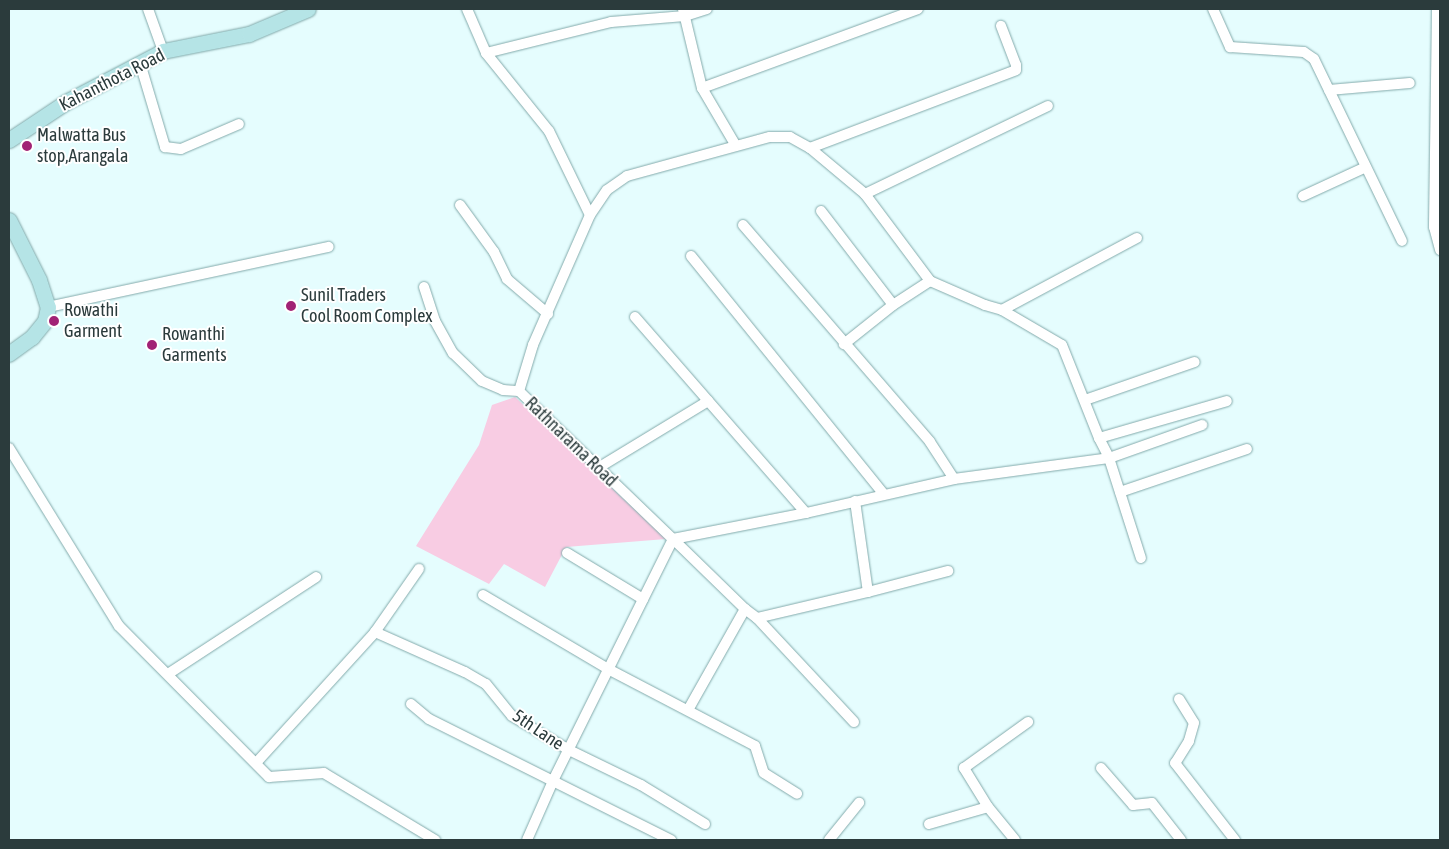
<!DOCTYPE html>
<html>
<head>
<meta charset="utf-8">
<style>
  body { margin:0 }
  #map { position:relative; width:1449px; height:849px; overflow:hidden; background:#e5fdfe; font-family:"Asap Condensed",sans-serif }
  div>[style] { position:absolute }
  .green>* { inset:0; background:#f8cce3 }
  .roads { filter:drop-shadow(0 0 1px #83aaab) drop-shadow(0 0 1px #83aaab) }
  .street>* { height:10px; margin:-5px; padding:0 5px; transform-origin:5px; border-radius:5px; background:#fff }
  .secondary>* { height:15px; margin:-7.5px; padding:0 7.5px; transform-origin:7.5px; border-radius:7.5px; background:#b5e4e6 }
  .dots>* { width:14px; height:14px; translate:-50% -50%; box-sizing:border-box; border:2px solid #fff; border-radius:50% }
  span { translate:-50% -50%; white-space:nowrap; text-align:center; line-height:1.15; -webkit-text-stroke:4px #fff; paint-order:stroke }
  .street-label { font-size:18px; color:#2b3b3c }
  .poi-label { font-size:18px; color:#2b3b3c }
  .left { translate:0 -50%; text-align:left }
  .frame { position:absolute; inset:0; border:10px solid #2b3b3c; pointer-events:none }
</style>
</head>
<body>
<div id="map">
  <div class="green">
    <div style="clip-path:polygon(515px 397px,666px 539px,566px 547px,545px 587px,504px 564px,489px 584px,416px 546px,479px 445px,492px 405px)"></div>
  </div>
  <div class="roads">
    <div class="street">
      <div style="left:148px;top:9px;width:45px;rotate:70.3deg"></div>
      <div style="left:467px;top:9px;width:48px;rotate:66.6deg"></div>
      <div style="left:486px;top:53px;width:100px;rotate:51.1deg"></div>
      <div style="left:549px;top:131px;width:93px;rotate:64deg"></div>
      <div style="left:590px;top:215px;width:142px;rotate:113.7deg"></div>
      <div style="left:533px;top:345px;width:48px;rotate:106.9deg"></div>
      <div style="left:519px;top:391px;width:214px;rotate:43.9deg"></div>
      <div style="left:673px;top:539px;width:270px;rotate:116.4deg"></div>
      <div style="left:553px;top:781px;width:64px;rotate:113.8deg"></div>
      <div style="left:683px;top:9px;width:81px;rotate:76.5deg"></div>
      <div style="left:702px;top:88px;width:67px;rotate:59.6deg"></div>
      <div style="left:1213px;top:9px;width:42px;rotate:65.9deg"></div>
      <div style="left:1230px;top:47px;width:74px;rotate:3.9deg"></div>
      <div style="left:1304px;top:52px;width:12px;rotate:35deg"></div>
      <div style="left:1314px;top:59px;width:202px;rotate:64.2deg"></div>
      <div style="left:1437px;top:9px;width:218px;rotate:90.8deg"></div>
      <div style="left:1434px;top:227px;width:24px;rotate:75deg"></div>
      <div style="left:486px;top:53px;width:129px;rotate:-13.9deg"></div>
      <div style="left:611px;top:22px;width:74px;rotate:-4.6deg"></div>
      <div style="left:685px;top:16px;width:23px;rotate:-18deg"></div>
      <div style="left:140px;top:63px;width:88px;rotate:73.4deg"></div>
      <div style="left:165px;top:147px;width:16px;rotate:7deg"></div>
      <div style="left:181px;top:149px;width:63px;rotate:-23.3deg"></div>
      <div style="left:702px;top:88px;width:230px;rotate:-20.1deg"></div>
      <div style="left:1329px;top:90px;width:81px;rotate:-4.9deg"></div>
      <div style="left:810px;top:148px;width:220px;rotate:-20.7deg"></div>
      <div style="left:1016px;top:70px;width:5px;rotate:-90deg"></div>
      <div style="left:1016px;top:65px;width:42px;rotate:-111deg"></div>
      <div style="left:865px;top:194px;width:203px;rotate:-25.7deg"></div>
      <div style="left:1303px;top:196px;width:69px;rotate:-24.7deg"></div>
      <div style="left:460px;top:205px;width:58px;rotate:54.1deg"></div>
      <div style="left:494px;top:252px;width:30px;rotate:64deg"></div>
      <div style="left:507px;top:279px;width:54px;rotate:40.5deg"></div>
      <div style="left:821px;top:211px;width:118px;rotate:52.5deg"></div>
      <div style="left:893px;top:305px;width:63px;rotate:141.5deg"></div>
      <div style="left:590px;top:215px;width:30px;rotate:-56deg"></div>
      <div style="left:607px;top:190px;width:24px;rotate:-35deg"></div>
      <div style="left:627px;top:176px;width:148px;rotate:-15.3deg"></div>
      <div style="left:770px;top:137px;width:20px"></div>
      <div style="left:790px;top:137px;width:23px;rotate:29deg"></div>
      <div style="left:810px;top:148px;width:72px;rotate:39.9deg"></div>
      <div style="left:865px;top:194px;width:109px;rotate:53.2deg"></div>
      <div style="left:930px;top:281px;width:60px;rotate:23.6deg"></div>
      <div style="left:985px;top:305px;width:18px;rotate:16deg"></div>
      <div style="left:1002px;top:310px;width:69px;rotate:30.3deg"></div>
      <div style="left:1062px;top:345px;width:100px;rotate:68.3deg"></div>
      <div style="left:1099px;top:438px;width:22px;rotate:63deg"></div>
      <div style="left:1109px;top:458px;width:105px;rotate:72.3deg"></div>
      <div style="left:743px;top:225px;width:286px;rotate:49.2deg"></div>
      <div style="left:930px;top:442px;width:44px;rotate:57deg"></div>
      <div style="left:691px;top:256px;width:306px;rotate:51deg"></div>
      <div style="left:424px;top:287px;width:36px;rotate:72deg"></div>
      <div style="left:435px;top:321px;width:37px;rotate:61deg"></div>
      <div style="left:453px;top:353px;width:40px;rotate:44deg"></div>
      <div style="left:482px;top:381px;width:23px;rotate:23deg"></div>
      <div style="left:503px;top:390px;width:16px;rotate:4deg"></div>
      <div style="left:893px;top:305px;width:44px;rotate:-33deg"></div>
      <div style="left:48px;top:307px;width:287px;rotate:-12.1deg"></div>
      <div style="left:1002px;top:310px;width:153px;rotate:-28.1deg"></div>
      <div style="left:635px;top:317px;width:260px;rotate:48.9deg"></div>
      <div style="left:1085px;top:400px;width:116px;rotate:-19.1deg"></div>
      <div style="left:1099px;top:438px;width:133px;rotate:-16.1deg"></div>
      <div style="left:9px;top:448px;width:209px;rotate:58.3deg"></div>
      <div style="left:119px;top:626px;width:213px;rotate:45.2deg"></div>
      <div style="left:269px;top:777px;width:55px;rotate:-4.2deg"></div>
      <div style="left:324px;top:773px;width:130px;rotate:31.1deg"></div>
      <div style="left:598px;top:468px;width:129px;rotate:-31.3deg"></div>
      <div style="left:1120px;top:492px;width:134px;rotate:-18.7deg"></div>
      <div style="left:855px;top:501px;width:92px;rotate:81.9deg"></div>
      <div style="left:567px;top:553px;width:89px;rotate:31.2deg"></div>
      <div style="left:483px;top:595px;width:145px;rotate:30.6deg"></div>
      <div style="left:608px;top:669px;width:166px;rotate:27.6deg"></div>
      <div style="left:755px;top:746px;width:28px;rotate:72deg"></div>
      <div style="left:764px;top:773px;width:39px;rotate:32deg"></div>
      <div style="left:757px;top:618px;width:114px;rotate:-13.2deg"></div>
      <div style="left:868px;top:592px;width:83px;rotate:-14.7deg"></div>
      <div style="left:375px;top:632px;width:98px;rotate:24deg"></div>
      <div style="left:465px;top:672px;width:24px;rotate:30deg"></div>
      <div style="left:486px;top:684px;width:41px;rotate:50.9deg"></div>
      <div style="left:512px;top:716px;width:66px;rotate:30.8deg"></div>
      <div style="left:569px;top:750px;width:80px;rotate:25.9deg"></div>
      <div style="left:641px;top:785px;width:75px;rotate:31.4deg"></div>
      <div style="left:168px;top:674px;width:177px;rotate:-33.2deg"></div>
      <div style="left:1179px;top:699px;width:28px;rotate:58deg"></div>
      <div style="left:1194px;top:723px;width:19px;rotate:106deg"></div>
      <div style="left:1189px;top:741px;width:26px;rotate:122deg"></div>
      <div style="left:1175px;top:763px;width:98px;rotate:52.1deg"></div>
      <div style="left:411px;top:704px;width:23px;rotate:40deg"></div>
      <div style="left:429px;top:719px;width:271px;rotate:26.6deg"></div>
      <div style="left:688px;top:710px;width:116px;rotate:-60.6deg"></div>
      <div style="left:854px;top:722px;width:142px;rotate:-133deg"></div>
      <div style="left:757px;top:618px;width:15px;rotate:-143deg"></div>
      <div style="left:745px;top:609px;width:100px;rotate:-135.8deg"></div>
      <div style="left:673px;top:539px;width:136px;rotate:-11.1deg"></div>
      <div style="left:806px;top:513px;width:152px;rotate:-12.9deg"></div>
      <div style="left:954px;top:479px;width:156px;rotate:-7.7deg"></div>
      <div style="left:1109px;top:458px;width:99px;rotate:-19.5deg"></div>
      <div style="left:256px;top:763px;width:177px;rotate:-47.7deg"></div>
      <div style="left:375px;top:632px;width:77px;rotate:-55.1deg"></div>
      <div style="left:1101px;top:768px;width:49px;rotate:49.1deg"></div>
      <div style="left:1133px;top:805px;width:19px;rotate:-6deg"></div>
      <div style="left:1152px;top:803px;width:47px;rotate:51.9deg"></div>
      <div style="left:929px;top:824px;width:61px;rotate:-16.1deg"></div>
      <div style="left:829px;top:840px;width:48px;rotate:-51deg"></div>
      <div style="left:1015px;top:840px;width:43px;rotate:-129.3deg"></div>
      <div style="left:988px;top:807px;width:46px;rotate:-121.6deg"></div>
      <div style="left:964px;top:768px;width:79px;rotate:-35.7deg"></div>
    </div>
    <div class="secondary">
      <div style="left:9px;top:140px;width:69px;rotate:-33.7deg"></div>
      <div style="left:66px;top:102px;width:110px;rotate:-27.7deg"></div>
      <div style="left:163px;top:51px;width:88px;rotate:-11.2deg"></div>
      <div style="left:249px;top:34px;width:64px;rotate:-23deg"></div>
      <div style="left:9px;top:220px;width:67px;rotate:63.4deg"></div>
      <div style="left:39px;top:280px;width:28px;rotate:72deg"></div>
      <div style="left:48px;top:307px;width:14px;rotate:102deg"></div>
      <div style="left:45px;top:321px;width:21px;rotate:129deg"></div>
      <div style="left:32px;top:337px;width:29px;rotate:144deg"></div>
    </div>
  </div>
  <div class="dots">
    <div style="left:27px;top:146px;background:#a12275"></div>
    <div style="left:291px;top:306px;background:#a12275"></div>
    <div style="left:54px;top:321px;background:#a12275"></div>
    <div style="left:152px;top:345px;background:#a12275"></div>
  </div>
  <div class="street-label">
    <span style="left:112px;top:80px;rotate:-27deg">Kahanthota Road</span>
    <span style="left:571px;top:442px;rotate:44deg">Rathnarama Road</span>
    <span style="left:538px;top:730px;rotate:34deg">5th Lane</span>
  </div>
  <div class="poi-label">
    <span class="left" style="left:37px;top:146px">Malwatta Bus<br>stop,Arangala</span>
    <span class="left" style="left:301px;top:306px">Sunil Traders<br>Cool Room Complex</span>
    <span class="left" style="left:64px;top:321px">Rowathi<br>Garment</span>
    <span class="left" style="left:162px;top:345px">Rowanthi<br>Garments</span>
  </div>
  <div class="frame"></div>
</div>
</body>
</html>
